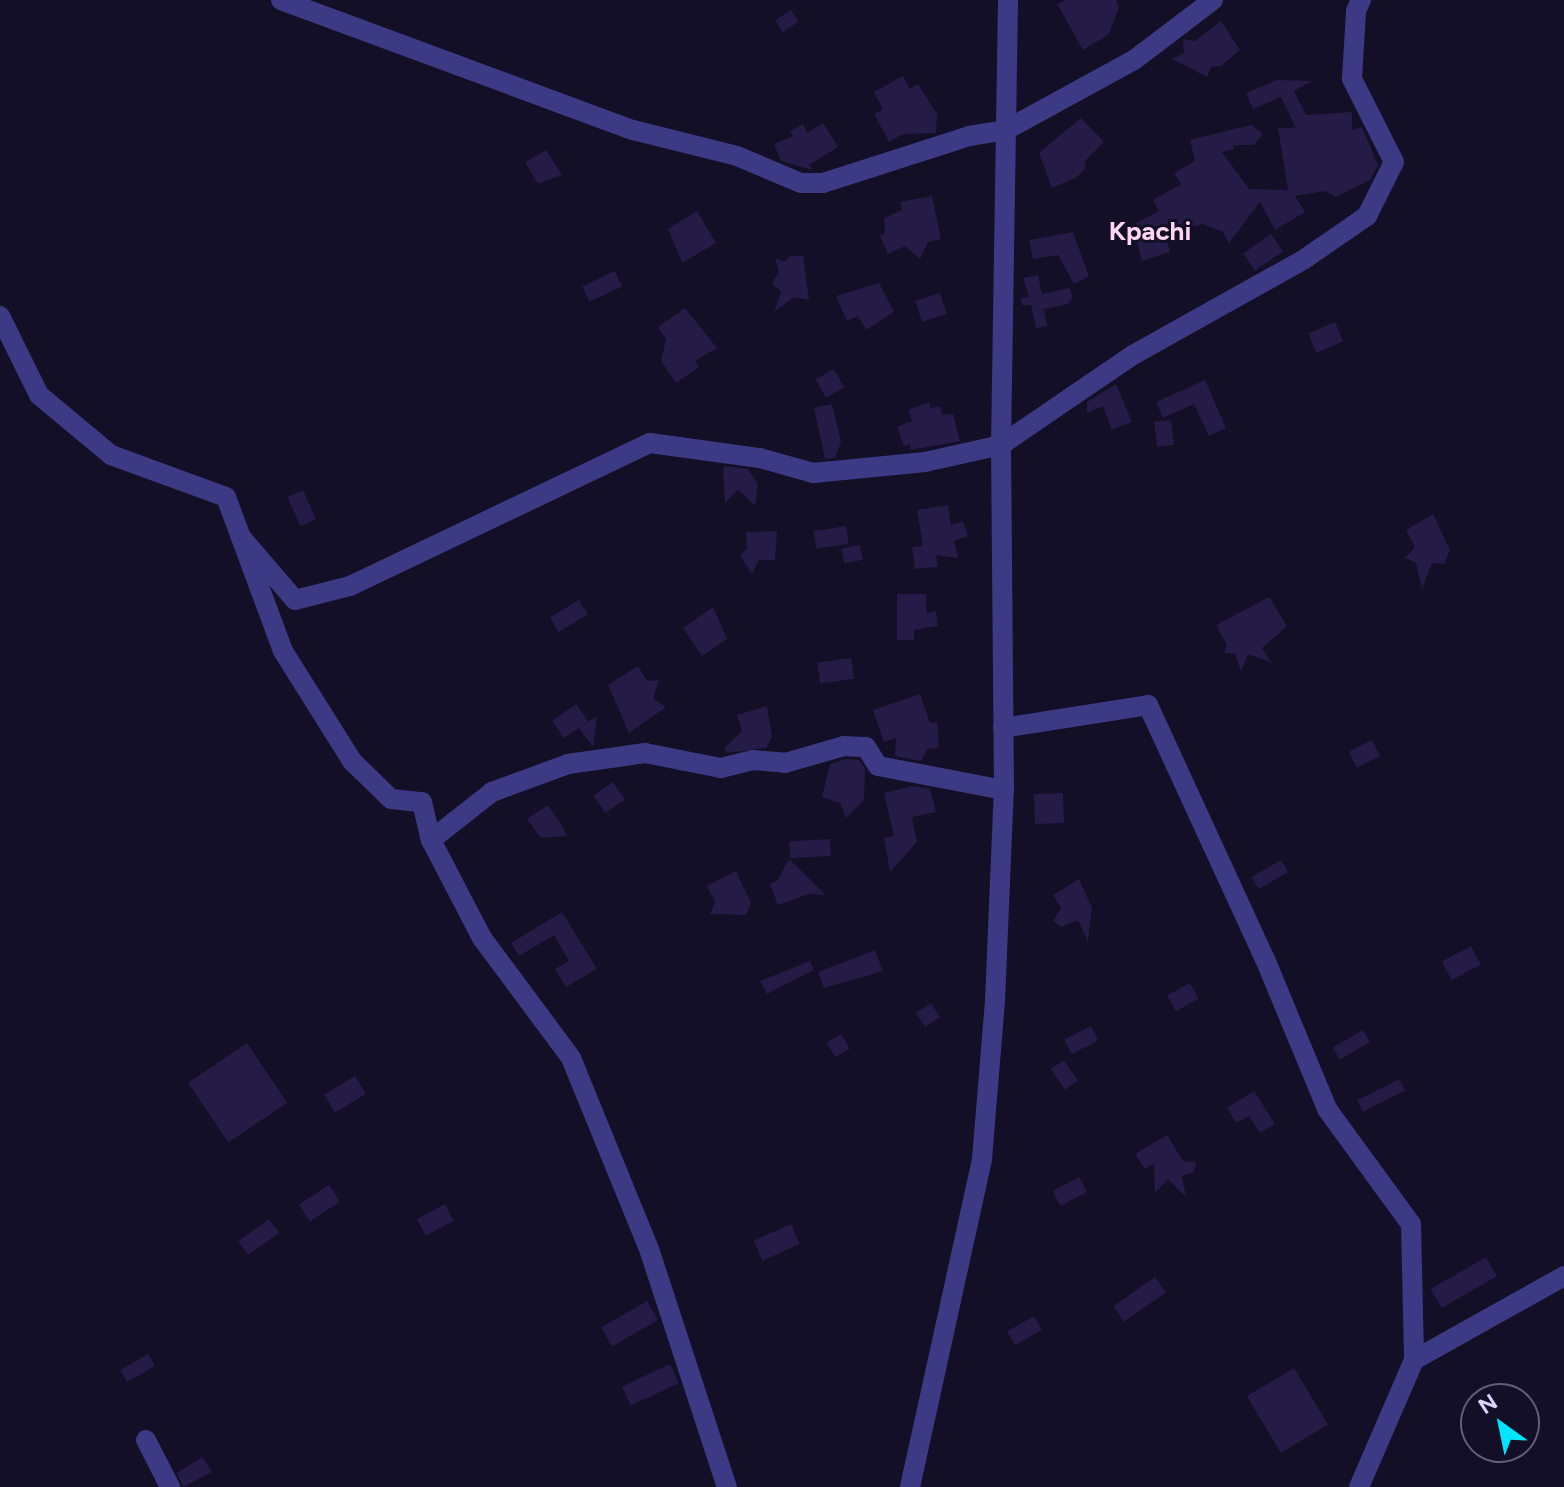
<!DOCTYPE html>
<html>
<head>
<meta charset="utf-8">
<style>
  body { margin:0 }
  #map { position:relative; width:1564px; height:1487px; overflow:hidden; background:#130f26; font-family:Figtree,sans-serif }
  div>[style] { position:absolute }
  .building>* { inset:0; background:#241b47; transform-origin:0 0 }
  .minor>* { height:20px; margin:-10px; padding:0 10px; transform-origin:10px; border-radius:10px; background:#3d3a85 }
  span { translate:-50% -50%; white-space:nowrap; text-align:center; line-height:1.15; -webkit-text-stroke:6px #130f26; paint-order:stroke }
  .quarter-label { font-size:26px; color:#ffd6f0; font-weight:700 }
  .north { position:absolute; left:1460px; top:1383px; width:80px; height:80px; box-sizing:border-box; background:#130f26; border:2px solid #625e7d; border-radius:50%; rotate:327deg; font-size:22px; font-weight:700; line-height:32px; text-align:center; color:#d9d4ff }
  .north::after { content:''; display:block; margin:auto; width:28px; height:36px; background:#00e5ff; clip-path:polygon(50% 0,100% 100%,50% 72%,0 100%) }
</style>
</head>
<body>
<div id="map">
  <div class="building">
    <div style="clip-path:polygon(1066px 0,1116px 0,1119px 8px,1108px 35px,1083px 50px,1057px 4px)"></div>
    <div style="left:791px;top:10px;width:14px;height:19px;rotate:56deg"></div>
    <div style="clip-path:polygon(1221px 21px,1240px 50px,1221px 66px,1211px 67px,1207px 77px,1172px 59px,1184px 53px,1183px 39px,1195px 41px)"></div>
    <div style="clip-path:polygon(903px 76px,910px 89px,918px 84px,937px 114px,936px 133px,903px 134px,889px 142px,874px 114px,883px 109px,874px 92px)"></div>
    <div style="clip-path:polygon(1277px 80px,1312px 81px,1294px 91px,1306px 115px,1352px 112px,1352px 130px,1362px 127px,1378px 165px,1370px 180px,1335px 197px,1326px 191px,1295px 196px,1305px 212px,1275px 230px,1260px 202px,1229px 243px,1223px 232px,1203px 224px,1165px 232px,1170px 252px,1142px 261px,1132px 225px,1159px 211px,1153px 200px,1181px 184px,1174px 173px,1195px 161px,1190px 140px,1251px 125px,1263px 134px,1254px 145px,1233px 145px,1234px 149px,1222px 152px,1249px 189px,1288px 190px,1278px 128px,1296px 128px,1281px 97px,1253px 109px,1246px 93px)"></div>
    <div style="clip-path:polygon(1081px 118px,1104px 142px,1084px 162px,1086px 168px,1077px 177px,1052px 188px,1039px 153px)"></div>
    <div style="clip-path:polygon(823px 123px,838px 147px,809px 165px,813px 170px,781px 161px,774px 144px,793px 136px,790px 131px,803px 124px,807px 133px)"></div>
    <div style="clip-path:polygon(546px 150px,562px 175px,538px 184px,525px 162px)"></div>
    <div style="clip-path:polygon(932px 196px,941px 239px,928px 242px,920px 259px,905px 246px,888px 254px,880px 236px,885px 233px,884px 218px,902px 210px,900px 202px)"></div>
    <div style="clip-path:polygon(697px 211px,716px 243px,682px 263px,668px 229px)"></div>
    <div style="clip-path:polygon(1073px 232px,1089px 276px,1074px 284px,1058px 255px,1033px 259px,1029px 240px)"></div>
    <div style="left:1271px;top:234px;width:21px;height:34px;rotate:55deg"></div>
    <div style="clip-path:polygon(790px 256px,803px 256px,809px 300px,794px 297px,774px 312px,781px 292px,772px 283px,779px 272px,775px 258px,784px 262px)"></div>
    <div style="left:615px;top:271px;width:17px;height:36px;rotate:65deg"></div>
    <div style="clip-path:polygon(1038px 275px,1042px 294px,1069px 288px,1073px 297px,1068px 304px,1044px 309px,1047px 326px,1036px 328px,1031px 305px,1022px 305px,1021px 298px,1029px 297px,1023px 278px)"></div>
    <div style="clip-path:polygon(879px 283px,894px 312px,866px 330px,858px 316px,847px 321px,836px 296px)"></div>
    <div style="left:940px;top:293px;width:22px;height:26px;rotate:72deg"></div>
    <div style="clip-path:polygon(685px 308px,717px 348px,695px 361px,699px 367px,676px 383px,661px 361px,666px 339px,658px 327px)"></div>
    <div style="left:1335px;top:322px;width:21px;height:29px;rotate:67deg"></div>
    <div style="left:834px;top:369px;width:21px;height:21px;rotate:61deg"></div>
    <div style="clip-path:polygon(1205px 380px,1226px 428px,1209px 436px,1194px 404px,1163px 418px,1156px 402px)"></div>
    <div style="clip-path:polygon(1116px 384px,1132px 422px,1112px 430px,1103px 406px,1087px 413px,1087px 402px)"></div>
    <div style="clip-path:polygon(929px 402px,931px 408px,940px 406px,942px 415px,953px 414px,960px 441px,911px 450px,910px 444px,904px 446px,897px 427px,912px 421px,908px 410px)"></div>
    <div style="clip-path:polygon(832px 404px,841px 442px,835px 458px,825px 459px,814px 408px)"></div>
    <div style="left:1171px;top:420px;width:25px;height:17px;rotate:83deg"></div>
    <div style="clip-path:polygon(723px 466px,748px 469px,758px 484px,755px 506px,738px 489px,725px 503px)"></div>
    <div style="left:303px;top:490px;width:32px;height:17px;rotate:66deg"></div>
    <div style="clip-path:polygon(948px 505px,951px 525px,963px 521px,968px 536px,954px 541px,958px 558px,936px 555px,938px 567px,915px 569px,912px 547px,923px 546px,917px 510px)"></div>
    <div style="clip-path:polygon(1433px 514px,1450px 550px,1444px 564px,1432px 563px,1422px 589px,1416px 563px,1405px 558px,1415px 547px,1406px 530px)"></div>
    <div style="left:846px;top:526px;width:18px;height:33px;rotate:81deg"></div>
    <div style="clip-path:polygon(777px 531px,775px 560px,759px 560px,752px 574px,740px 556px,747px 548px,746px 532px)"></div>
    <div style="left:860px;top:545px;width:15px;height:19px;rotate:79deg"></div>
    <div style="clip-path:polygon(897px 594px,926px 594px,926px 613px,936px 611px,938px 626px,914px 630px,914px 640px,897px 640px)"></div>
    <div style="clip-path:polygon(1269px 597px,1287px 626px,1262px 648px,1272px 663px,1248px 654px,1241px 671px,1235px 654px,1224px 653px,1227px 645px,1216px 625px)"></div>
    <div style="left:579px;top:600px;width:17px;height:34px;rotate:59deg"></div>
    <div style="clip-path:polygon(713px 607px,727px 639px,702px 656px,683px 628px)"></div>
    <div style="left:851px;top:658px;width:21px;height:34px;rotate:82deg"></div>
    <div style="clip-path:polygon(638px 666px,647px 681px,659px 680px,653px 699px,666px 707px,629px 733px,608px 685px)"></div>
    <div style="clip-path:polygon(920px 694px,930px 723px,937px 722px,939px 748px,927px 749px,921px 761px,895px 756px,896px 738px,884px 742px,873px 710px)"></div>
    <div style="clip-path:polygon(576px 704px,588px 721px,580px 727px,597px 716px,593px 747px,579px 728px,564px 738px,552px 721px)"></div>
    <div style="clip-path:polygon(767px 706px,772px 736px,766px 748px,727px 753px,724px 748px,742px 731px,737px 715px)"></div>
    <div style="left:1372px;top:740px;width:18px;height:26px;rotate:63deg"></div>
    <div style="clip-path:polygon(846px 759px,859px 760px,865px 769px,864px 800px,846px 818px,840px 803px,822px 797px,830px 764px)"></div>
    <div style="left:613px;top:782px;width:21px;height:24px;rotate:55deg"></div>
    <div style="clip-path:polygon(912px 786px,930px 789px,936px 812px,912px 817px,917px 842px,890px 872px,884px 838px,894px 836px,884px 793px)"></div>
    <div style="left:1063px;top:793px;width:30px;height:29px;rotate:88deg"></div>
    <div style="clip-path:polygon(548px 805px,563px 827px,567px 836px,541px 838px,527px 819px)"></div>
    <div style="left:830px;top:839px;width:17px;height:41px;rotate:87deg"></div>
    <div style="clip-path:polygon(789px 859px,826px 895px,809px 894px,778px 905px,770px 884px,777px 881px)"></div>
    <div style="left:1281px;top:860px;width:14px;height:34px;rotate:60deg"></div>
    <div style="clip-path:polygon(736px 871px,751px 903px,746px 915px,710px 914px,715px 902px,707px 886px)"></div>
    <div style="clip-path:polygon(1079px 879px,1092px 908px,1088px 942px,1078px 920px,1061px 927px,1053px 921px,1061px 908px,1053px 895px)"></div>
    <div style="clip-path:polygon(562px 912px,597px 969px,566px 987px,555px 969px,569px 961px,554px 935px,519px 956px,511px 943px)"></div>
    <div style="left:1471px;top:946px;width:21px;height:33px;rotate:62deg"></div>
    <div style="clip-path:polygon(875px 950px,883px 971px,824px 988px,818px 972px)"></div>
    <div style="clip-path:polygon(810px 961px,814px 970px,767px 994px,760px 981px)"></div>
    <div style="left:1190px;top:983px;width:18px;height:26px;rotate:61deg"></div>
    <div style="left:931px;top:1003px;width:17px;height:18px;rotate:57deg"></div>
    <div style="left:1091px;top:1026px;width:16px;height:30px;rotate:63deg"></div>
    <div style="left:1363px;top:1030px;width:14px;height:35px;rotate:60deg"></div>
    <div style="left:841px;top:1034px;width:17px;height:17px;rotate:59deg"></div>
    <div style="left:247px;top:1043px;width:72px;height:71px;rotate:56deg"></div>
    <div style="left:1064px;top:1060px;width:25px;height:16px;rotate:56deg"></div>
    <div style="left:355px;top:1076px;width:21px;height:36px;rotate:59deg"></div>
    <div style="left:1399px;top:1079px;width:13px;height:47px;rotate:63deg"></div>
    <div style="clip-path:polygon(1254px 1091px,1275px 1124px,1260px 1133px,1249px 1116px,1236px 1123px,1227px 1108px)"></div>
    <div style="clip-path:polygon(1167px 1135px,1183px 1161px,1196px 1162px,1194px 1172px,1182px 1176px,1186px 1197px,1168px 1179px,1155px 1193px,1154px 1164px,1145px 1169px,1135px 1154px)"></div>
    <div style="left:1079px;top:1177px;width:17px;height:30px;rotate:62deg"></div>
    <div style="left:329px;top:1185px;width:20px;height:36px;rotate:57deg"></div>
    <div style="left:445px;top:1204px;width:19px;height:32px;rotate:62deg"></div>
    <div style="left:269px;top:1219px;width:17px;height:38px;rotate:54deg"></div>
    <div style="left:791px;top:1224px;width:22px;height:41px;rotate:66deg"></div>
    <div style="left:1486px;top:1257px;width:22px;height:64px;rotate:60deg"></div>
    <div style="left:1155px;top:1277px;width:19px;height:51px;rotate:55deg"></div>
    <div style="left:647px;top:1301px;width:22px;height:53px;rotate:60deg"></div>
    <div style="left:1034px;top:1316px;width:16px;height:31px;rotate:60deg"></div>
    <div style="left:148px;top:1354px;width:14px;height:32px;rotate:60deg"></div>
    <div style="left:670px;top:1364px;width:21px;height:53px;rotate:65deg"></div>
    <div style="left:1294px;top:1368px;width:66px;height:55px;rotate:59deg"></div>
    <div style="clip-path:polygon(202px 1457px,212px 1472px,183px 1487px,177px 1473px)"></div>
  </div>
  <div class="minor">
    <div style="left:281px;top:0;width:375px;rotate:20.3deg"></div>
    <div style="left:633px;top:130px;width:107px;rotate:14deg"></div>
    <div style="left:737px;top:156px;width:69px;rotate:22.9deg"></div>
    <div style="left:801px;top:183px;width:22px"></div>
    <div style="left:823px;top:183px;width:153px;rotate:-17.8deg"></div>
    <div style="left:969px;top:136px;width:37px;rotate:-9deg"></div>
    <div style="left:1006px;top:130px;width:146px;rotate:-28.7deg"></div>
    <div style="left:1134px;top:60px;width:99px;rotate:-37.2deg"></div>
    <div style="left:0;top:316px;width:88px;rotate:63.7deg"></div>
    <div style="left:39px;top:395px;width:94px;rotate:39.8deg"></div>
    <div style="left:111px;top:455px;width:122px;rotate:20.1deg"></div>
    <div style="left:226px;top:497px;width:164px;rotate:69.7deg"></div>
    <div style="left:283px;top:651px;width:130px;rotate:57.9deg"></div>
    <div style="left:352px;top:761px;width:54px;rotate:44.3deg"></div>
    <div style="left:391px;top:799px;width:31px;rotate:6deg"></div>
    <div style="left:422px;top:802px;width:39px;rotate:77deg"></div>
    <div style="left:431px;top:840px;width:110px;rotate:62.5deg"></div>
    <div style="left:482px;top:938px;width:149px;rotate:53.4deg"></div>
    <div style="left:571px;top:1058px;width:209px;rotate:67.8deg"></div>
    <div style="left:650px;top:1252px;width:247px;rotate:71.9deg"></div>
    <div style="left:240px;top:536px;width:84px;rotate:49.3deg"></div>
    <div style="left:295px;top:600px;width:57px;rotate:-14.3deg"></div>
    <div style="left:350px;top:586px;width:332px;rotate:-25.5deg"></div>
    <div style="left:650px;top:443px;width:111px;rotate:7.8deg"></div>
    <div style="left:760px;top:458px;width:55px;rotate:15.8deg"></div>
    <div style="left:813px;top:473px;width:113px;rotate:-5.6deg"></div>
    <div style="left:925px;top:462px;width:78px;rotate:-12.6deg"></div>
    <div style="left:1001px;top:445px;width:160px;rotate:-34.3deg"></div>
    <div style="left:1133px;top:355px;width:195px;rotate:-29.2deg"></div>
    <div style="left:1303px;top:260px;width:78px;rotate:-34.5deg"></div>
    <div style="left:1367px;top:216px;width:60px;rotate:-63.4deg"></div>
    <div style="left:1394px;top:162px;width:93px;rotate:-116.8deg"></div>
    <div style="left:1352px;top:79px;width:68px;rotate:-86.6deg"></div>
    <div style="left:1356px;top:11px;width:12px;rotate:-66deg"></div>
    <div style="left:1003px;top:728px;width:147px;rotate:-9deg"></div>
    <div style="left:1148px;top:705px;width:280px;rotate:65.3deg"></div>
    <div style="left:1265px;top:959px;width:162px;rotate:67.5deg"></div>
    <div style="left:1327px;top:1109px;width:142px;rotate:53.9deg"></div>
    <div style="left:1411px;top:1224px;width:136px;rotate:88.7deg"></div>
    <div style="left:1414px;top:1360px;width:138px;rotate:113.4deg"></div>
    <div style="left:431px;top:840px;width:78px;rotate:-38.2deg"></div>
    <div style="left:492px;top:792px;width:81px;rotate:-20.2deg"></div>
    <div style="left:568px;top:764px;width:78px;rotate:-8.1deg"></div>
    <div style="left:645px;top:753px;width:77px;rotate:11.2deg"></div>
    <div style="left:721px;top:768px;width:33px;rotate:-14deg"></div>
    <div style="left:753px;top:760px;width:32px;rotate:5deg"></div>
    <div style="left:785px;top:763px;width:61px;rotate:-16.1deg"></div>
    <div style="left:844px;top:746px;width:22px;rotate:3deg"></div>
    <div style="left:866px;top:747px;width:22px;rotate:58deg"></div>
    <div style="left:878px;top:766px;width:128px;rotate:10.8deg"></div>
    <div style="left:1414px;top:1360px;width:172px;rotate:-29.2deg"></div>
    <div style="left:146px;top:1440px;width:53px;rotate:62.9deg"></div>
    <div style="left:910px;top:1487px;width:336px;rotate:-77.6deg"></div>
    <div style="left:982px;top:1159px;width:159px;rotate:-85.3deg"></div>
    <div style="left:995px;top:1001px;width:211px;rotate:-87.6deg"></div>
    <div style="left:1004px;top:790px;width:345px;rotate:-90.5deg"></div>
    <div style="left:1001px;top:445px;width:445px;rotate:-89.1deg"></div>
  </div>
  <div class="quarter-label">
    <span style="left:1150px;top:232px">Kpachi</span>
  </div>
  <div class="north">N</div>
</div>
</body>
</html>
